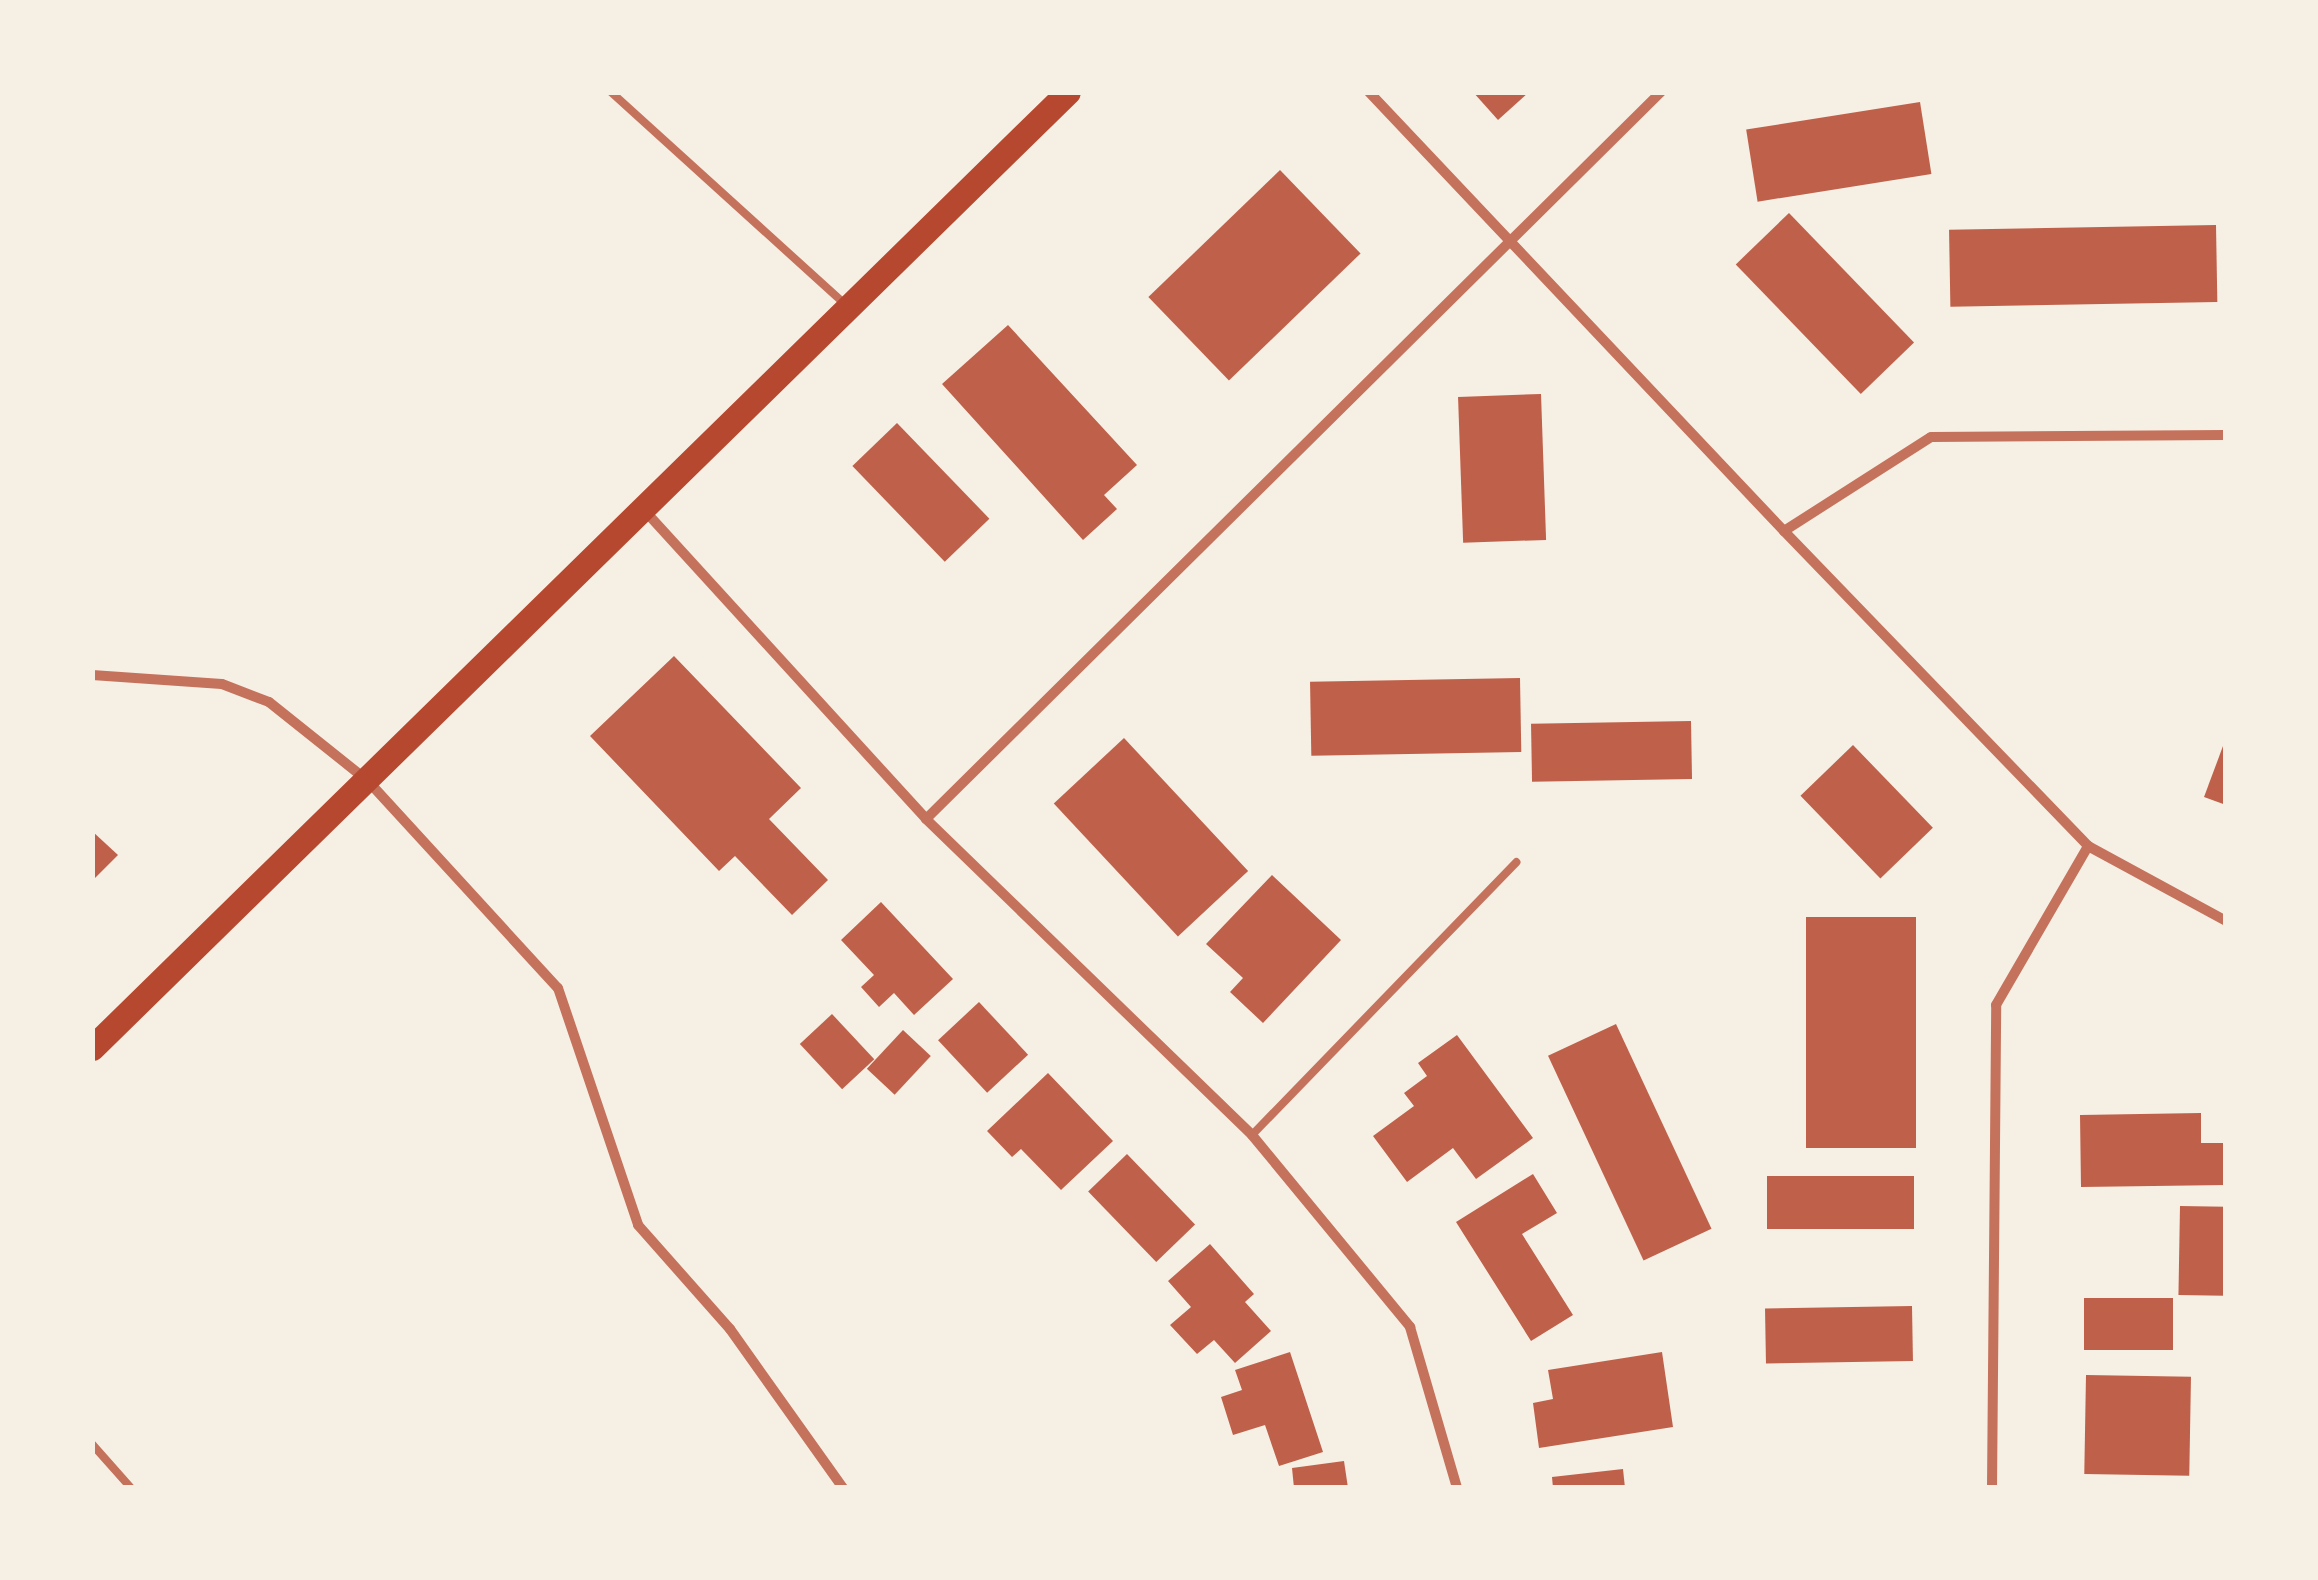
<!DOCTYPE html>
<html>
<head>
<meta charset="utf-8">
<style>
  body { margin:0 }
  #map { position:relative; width:2318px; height:1580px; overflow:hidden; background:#f6efe4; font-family:"Golos Text",sans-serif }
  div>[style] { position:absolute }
  .building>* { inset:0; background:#bf614a; transform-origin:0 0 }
  .service>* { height:8px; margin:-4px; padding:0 4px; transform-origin:4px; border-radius:4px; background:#c5725c }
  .minor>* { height:10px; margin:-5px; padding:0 5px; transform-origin:5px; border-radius:5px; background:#c5725c }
  .primary>* { height:25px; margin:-12.5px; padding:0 12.5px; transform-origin:12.5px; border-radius:12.5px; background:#b5482f }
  span { translate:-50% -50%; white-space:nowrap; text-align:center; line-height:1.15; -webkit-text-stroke:8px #f6efe4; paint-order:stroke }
  .frame { position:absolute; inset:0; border:95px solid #f6efe4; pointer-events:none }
</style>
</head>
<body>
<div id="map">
  <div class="building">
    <div style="clip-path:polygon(1473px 92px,1529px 92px,1498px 120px)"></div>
    <div style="left:1920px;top:102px;width:73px;height:176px;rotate:81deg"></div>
    <div style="left:1280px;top:170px;width:116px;height:183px;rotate:46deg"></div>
    <div style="left:1789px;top:213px;width:180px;height:74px;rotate:46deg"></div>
    <div style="left:2216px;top:225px;width:77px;height:267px;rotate:89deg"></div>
    <div style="clip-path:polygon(1008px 325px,1137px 465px,1104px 495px,1117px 509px,1083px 540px,942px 384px)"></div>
    <div style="left:1541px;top:394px;width:146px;height:83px;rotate:88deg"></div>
    <div style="left:897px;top:423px;width:133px;height:62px;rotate:46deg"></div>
    <div style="clip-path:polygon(674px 656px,801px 788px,769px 819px,828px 880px,792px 915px,735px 856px,719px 871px,590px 736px)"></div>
    <div style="left:1520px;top:678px;width:74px;height:210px;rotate:89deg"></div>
    <div style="left:1691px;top:721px;width:58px;height:160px;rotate:89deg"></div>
    <div style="left:1124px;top:738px;width:182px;height:96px;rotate:47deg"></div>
    <div style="clip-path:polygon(2226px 738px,2226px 805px,2204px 797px)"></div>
    <div style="left:1853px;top:745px;width:115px;height:73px;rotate:46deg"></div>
    <div style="clip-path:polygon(92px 831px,118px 855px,92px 881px)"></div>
    <div style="clip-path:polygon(1272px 875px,1341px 940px,1263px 1023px,1230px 992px,1243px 978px,1206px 944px)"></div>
    <div style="clip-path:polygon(881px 902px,953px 979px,914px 1015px,894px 993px,879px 1007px,861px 987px,874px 975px,841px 940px)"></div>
    <div style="left:1916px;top:917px;width:231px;height:110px;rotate:90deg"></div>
    <div style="left:979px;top:1002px;width:72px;height:56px;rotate:47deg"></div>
    <div style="left:832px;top:1014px;width:62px;height:44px;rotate:47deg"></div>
    <div style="left:1616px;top:1024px;width:226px;height:75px;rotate:65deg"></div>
    <div style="left:903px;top:1030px;width:38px;height:53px;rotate:43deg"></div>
    <div style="clip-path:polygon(1457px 1035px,1533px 1138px,1476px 1179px,1453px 1148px,1407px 1182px,1373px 1136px,1414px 1106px,1404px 1093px,1427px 1076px,1418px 1063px)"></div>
    <div style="clip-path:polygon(1048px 1073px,1113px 1141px,1061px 1190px,1021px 1149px,1012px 1157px,987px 1131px)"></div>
    <div style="clip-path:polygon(2201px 1113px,2201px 1143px,2226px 1143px,2226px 1185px,2081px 1187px,2080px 1115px)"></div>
    <div style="left:1127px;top:1154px;width:98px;height:54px;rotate:46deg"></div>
    <div style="clip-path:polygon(1533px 1174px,1557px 1213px,1522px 1234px,1573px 1315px,1531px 1341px,1456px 1222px)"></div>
    <div style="left:1914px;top:1176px;width:53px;height:147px;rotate:90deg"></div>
    <div style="left:2180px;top:1206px;width:46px;height:89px;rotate:1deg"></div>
    <div style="clip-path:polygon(1210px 1244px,1254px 1294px,1245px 1302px,1271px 1331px,1235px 1363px,1214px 1340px,1197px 1354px,1170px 1325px,1191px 1307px,1168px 1281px)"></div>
    <div style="left:2084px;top:1298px;width:89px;height:52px"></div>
    <div style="left:1912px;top:1306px;width:55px;height:147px;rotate:89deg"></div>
    <div style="clip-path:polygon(1290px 1352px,1323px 1452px,1279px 1466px,1265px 1425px,1233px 1435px,1221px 1397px,1242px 1390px,1235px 1370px)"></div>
    <div style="clip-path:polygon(1662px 1352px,1673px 1427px,1539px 1448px,1533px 1403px,1553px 1399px,1548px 1370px)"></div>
    <div style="left:2086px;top:1375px;width:105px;height:99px;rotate:1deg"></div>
    <div style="clip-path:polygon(1344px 1461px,1348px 1488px,1294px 1488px,1292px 1468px)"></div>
    <div style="clip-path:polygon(1623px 1469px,1625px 1488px,1553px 1488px,1552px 1477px)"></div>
  </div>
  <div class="service">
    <div style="left:611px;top:92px;width:316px;rotate:42.2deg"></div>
    <div style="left:1252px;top:1135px;width:380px;rotate:-45.9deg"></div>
    <div style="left:92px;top:1444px;width:59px;rotate:48.4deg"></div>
  </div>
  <div class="minor">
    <div style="left:1369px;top:92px;width:604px;rotate:46.61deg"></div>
    <div style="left:1784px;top:531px;width:174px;rotate:-32.6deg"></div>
    <div style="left:1931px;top:437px;width:295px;rotate:-0.4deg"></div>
    <div style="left:645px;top:511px;width:417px;rotate:47.6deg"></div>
    <div style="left:926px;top:819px;width:454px;rotate:44.1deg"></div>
    <div style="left:1252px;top:1135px;width:249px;rotate:50.5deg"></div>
    <div style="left:1410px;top:1327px;width:168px;rotate:73.7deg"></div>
    <div style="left:1784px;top:531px;width:438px;rotate:46deg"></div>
    <div style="left:2088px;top:846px;width:157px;rotate:28.5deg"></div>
    <div style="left:92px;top:675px;width:130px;rotate:4deg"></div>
    <div style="left:222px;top:684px;width:50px;rotate:21deg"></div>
    <div style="left:269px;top:702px;width:127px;rotate:38.6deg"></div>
    <div style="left:368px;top:781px;width:281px;rotate:47.5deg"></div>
    <div style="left:558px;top:988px;width:250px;rotate:71.3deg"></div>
    <div style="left:638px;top:1225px;width:139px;rotate:48.5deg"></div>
    <div style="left:730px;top:1329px;width:195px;rotate:54.6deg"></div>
    <div style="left:926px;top:819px;width:1034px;rotate:-44.69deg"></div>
    <div style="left:1992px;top:1488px;width:483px;rotate:-89.5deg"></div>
    <div style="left:1996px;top:1005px;width:184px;rotate:-59.9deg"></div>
  </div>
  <div class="primary">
    <div style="left:92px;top:1048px;width:1366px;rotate:-44.41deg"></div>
  </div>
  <div class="frame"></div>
</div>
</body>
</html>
